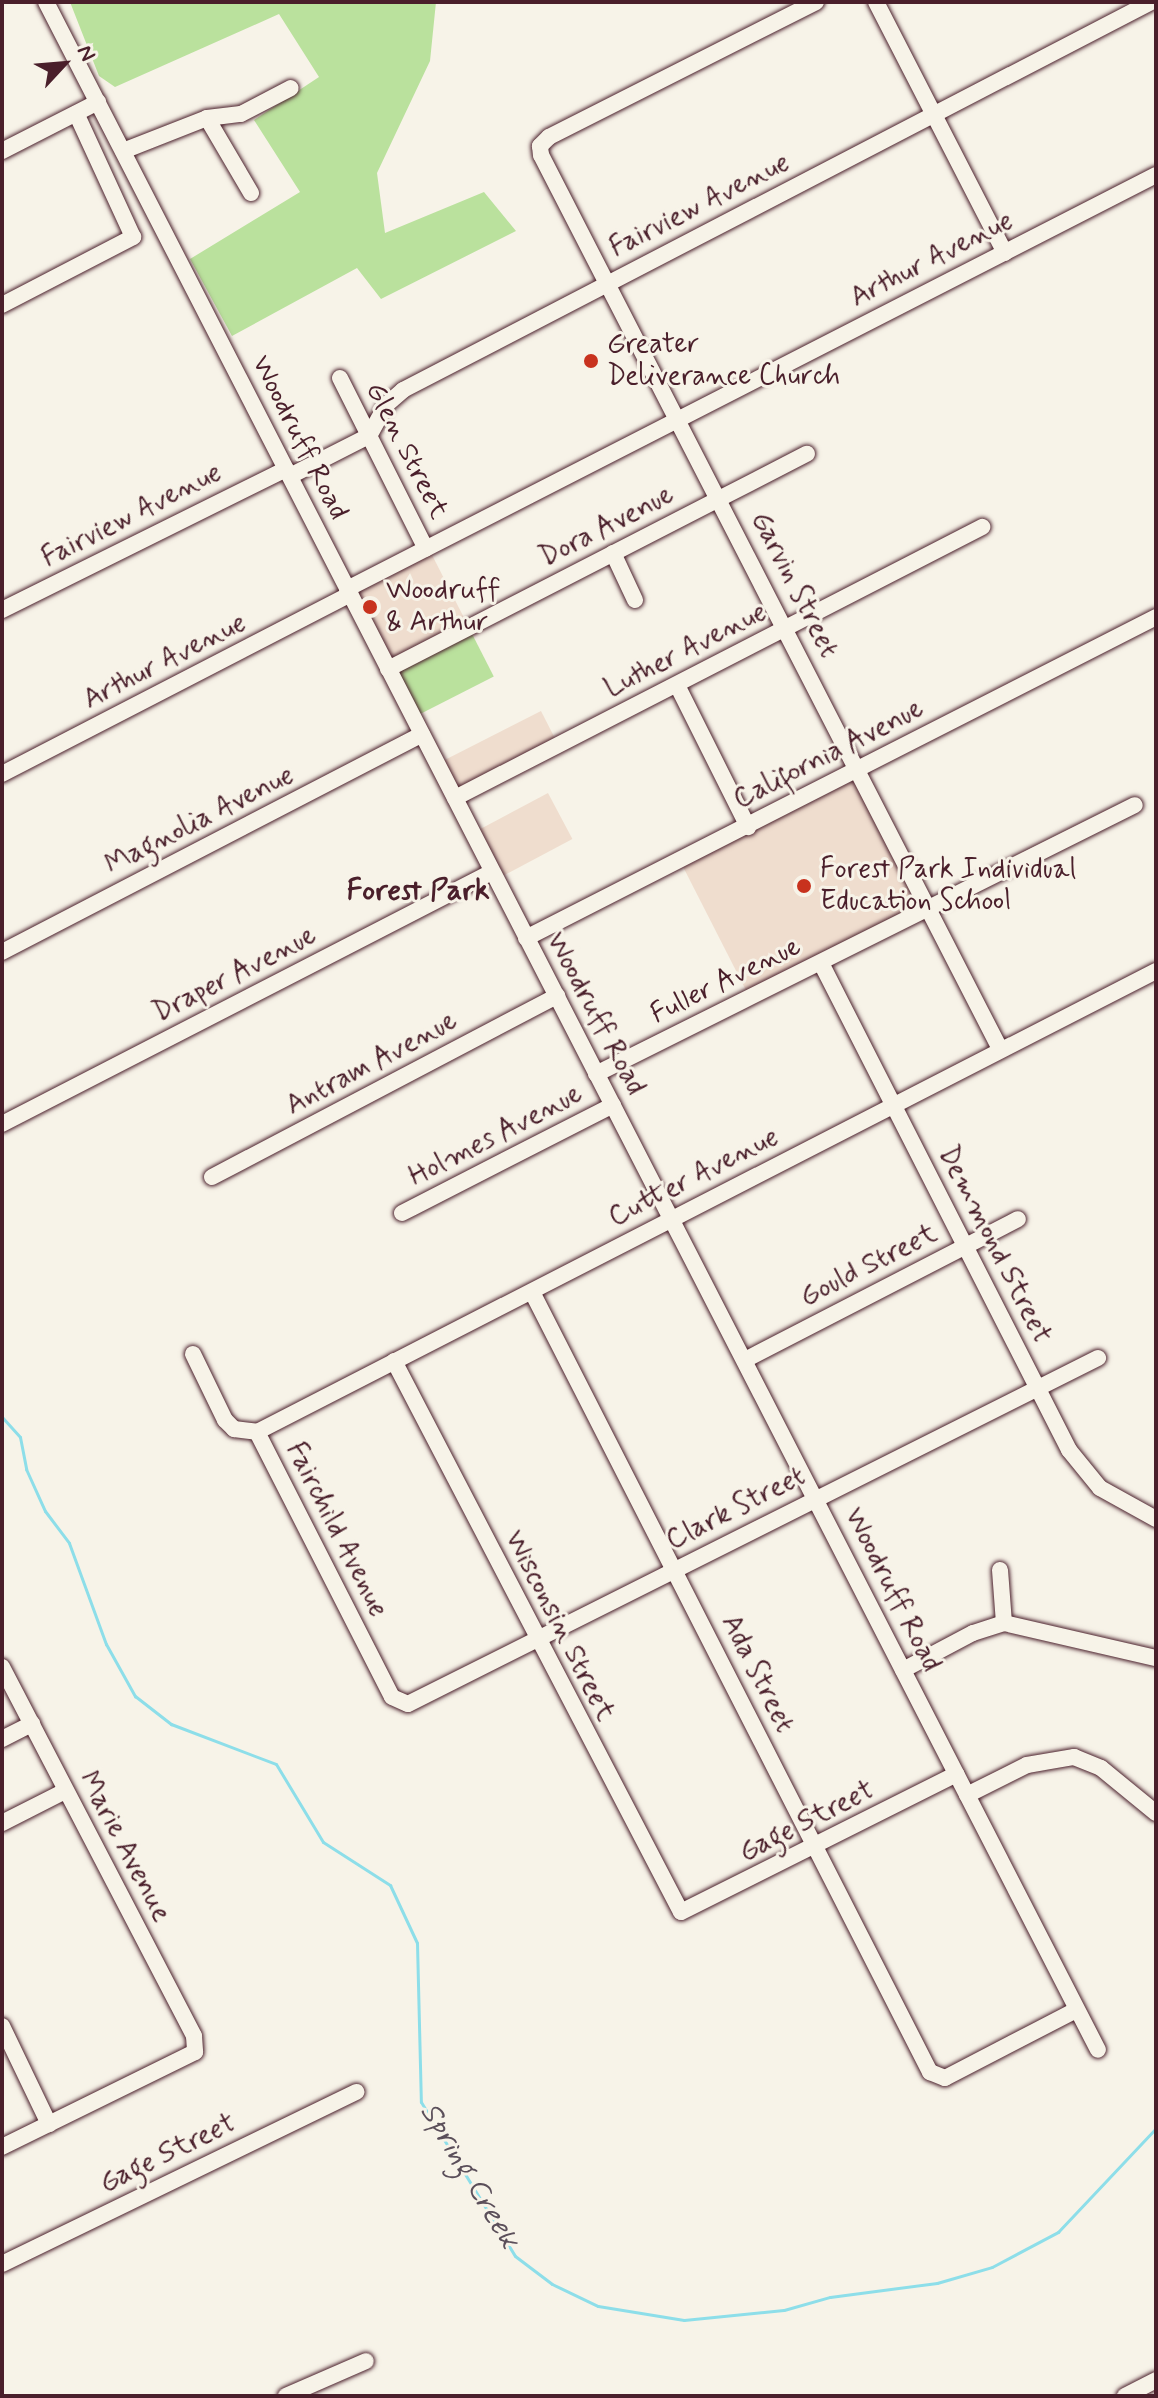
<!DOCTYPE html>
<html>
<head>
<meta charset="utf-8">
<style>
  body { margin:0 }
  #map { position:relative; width:1158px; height:2398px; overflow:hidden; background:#f7f3e8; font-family:Mynerve,sans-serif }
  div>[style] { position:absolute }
  .built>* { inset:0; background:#efddce; transform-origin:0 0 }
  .green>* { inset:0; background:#bae19d; transform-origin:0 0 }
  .stream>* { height:3px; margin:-1.5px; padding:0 1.5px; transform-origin:1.5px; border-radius:1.5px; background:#8ddee9 }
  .roads { filter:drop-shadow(0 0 2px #4a1f2b) drop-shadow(0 0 2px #4a1f2b) }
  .minor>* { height:16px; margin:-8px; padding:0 8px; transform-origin:8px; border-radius:8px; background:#f7f3e8 }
  .dots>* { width:22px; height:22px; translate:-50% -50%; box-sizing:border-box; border:4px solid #f7f3e8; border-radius:50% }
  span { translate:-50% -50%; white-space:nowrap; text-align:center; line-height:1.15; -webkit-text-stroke:6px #f7f3e8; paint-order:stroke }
  .street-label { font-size:28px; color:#4a1f2b }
  .poi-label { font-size:28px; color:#4a1f2b }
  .left { translate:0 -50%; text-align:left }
  .neighbourhood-label { font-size:30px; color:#4a1f2b; font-weight:700 }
  .water-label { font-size:30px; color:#5b4f5a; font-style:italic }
  .frame { position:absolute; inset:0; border:4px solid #4a1f2b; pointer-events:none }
  .north { position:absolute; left:24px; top:24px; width:80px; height:80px; -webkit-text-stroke:6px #f7f3e8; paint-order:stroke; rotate:64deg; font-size:22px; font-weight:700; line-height:32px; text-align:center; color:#4a1f2b }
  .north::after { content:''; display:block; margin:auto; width:28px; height:36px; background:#4a1f2b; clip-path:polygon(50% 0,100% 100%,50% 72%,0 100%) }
</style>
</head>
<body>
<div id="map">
  <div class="built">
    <div style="left:431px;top:553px;width:80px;height:87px;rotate:63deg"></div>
    <div style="left:541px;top:711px;width:44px;height:113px;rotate:63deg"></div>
    <div style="left:857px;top:772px;width:153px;height:198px;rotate:63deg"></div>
    <div style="left:548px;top:793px;width:52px;height:83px;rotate:62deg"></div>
  </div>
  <div class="green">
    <div style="clip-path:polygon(70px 2px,436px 2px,430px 61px,377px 173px,385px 233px,484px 192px,516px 231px,381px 299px,357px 268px,232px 336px,190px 259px,300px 192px,254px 120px,319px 77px,279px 14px,115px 87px,99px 76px)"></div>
    <div style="left:467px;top:624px;width:59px;height:87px;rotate:63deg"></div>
  </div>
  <div class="stream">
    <div style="left:2px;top:1417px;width:27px;rotate:48deg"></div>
    <div style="left:20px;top:1437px;width:33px;rotate:79deg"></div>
    <div style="left:26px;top:1469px;width:46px;rotate:65.7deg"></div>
    <div style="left:45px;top:1511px;width:40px;rotate:53deg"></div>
    <div style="left:69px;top:1543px;width:108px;rotate:69.9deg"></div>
    <div style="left:106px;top:1644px;width:60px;rotate:60.9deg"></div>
    <div style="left:135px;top:1696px;width:46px;rotate:37.9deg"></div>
    <div style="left:171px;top:1724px;width:112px;rotate:20.9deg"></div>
    <div style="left:276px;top:1764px;width:91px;rotate:58.9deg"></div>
    <div style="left:323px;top:1842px;width:80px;rotate:32.7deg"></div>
    <div style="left:390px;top:1885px;width:64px;rotate:65deg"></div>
    <div style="left:417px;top:1943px;width:159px;rotate:88.6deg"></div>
    <div style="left:421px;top:2102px;width:180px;rotate:58.6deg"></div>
    <div style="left:515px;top:2256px;width:46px;rotate:37.1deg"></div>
    <div style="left:552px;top:2284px;width:51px;rotate:25.6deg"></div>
    <div style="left:598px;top:2306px;width:87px;rotate:9.2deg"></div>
    <div style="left:684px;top:2320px;width:100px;rotate:-5.7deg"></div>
    <div style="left:784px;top:2310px;width:48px;rotate:-15.8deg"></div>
    <div style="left:830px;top:2297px;width:108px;rotate:-7.5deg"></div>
    <div style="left:937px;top:2283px;width:57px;rotate:-16.2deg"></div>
    <div style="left:992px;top:2267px;width:75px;rotate:-27.9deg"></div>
    <div style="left:1058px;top:2232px;width:143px;rotate:-46.7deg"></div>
  </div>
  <div class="roads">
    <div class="minor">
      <div style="left:46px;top:2px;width:2302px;rotate:62.81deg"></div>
      <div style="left:816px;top:2px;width:299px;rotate:153.2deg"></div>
      <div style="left:549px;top:137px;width:13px;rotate:135deg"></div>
      <div style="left:540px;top:146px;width:9px;rotate:84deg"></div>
      <div style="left:541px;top:155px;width:1005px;rotate:62.82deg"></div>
      <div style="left:876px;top:2px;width:282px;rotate:62.8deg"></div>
      <div style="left:207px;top:118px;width:87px;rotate:59.6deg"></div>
      <div style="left:2px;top:151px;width:108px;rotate:-27deg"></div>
      <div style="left:123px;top:151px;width:90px;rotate:-21.4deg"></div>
      <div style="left:207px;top:118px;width:34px;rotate:-7deg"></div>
      <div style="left:241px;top:114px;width:56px;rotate:-27.5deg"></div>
      <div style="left:2px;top:305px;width:148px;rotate:-27.4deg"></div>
      <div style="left:133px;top:237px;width:136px;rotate:-114.7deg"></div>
      <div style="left:340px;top:378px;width:191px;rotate:63.3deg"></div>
      <div style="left:290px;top:476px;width:89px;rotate:-26.9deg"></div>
      <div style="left:369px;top:436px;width:35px;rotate:-61deg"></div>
      <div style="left:386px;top:405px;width:23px;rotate:-41deg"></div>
      <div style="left:403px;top:390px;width:843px;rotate:-27.42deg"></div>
      <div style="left:613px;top:553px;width:52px;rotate:64.9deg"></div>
      <div style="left:347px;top:589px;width:909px;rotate:-27.1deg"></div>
      <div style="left:2px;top:610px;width:317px;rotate:-26.4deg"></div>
      <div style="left:388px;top:669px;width:471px;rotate:-27.2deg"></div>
      <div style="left:677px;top:685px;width:159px;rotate:63.4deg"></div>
      <div style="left:2px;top:774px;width:392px;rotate:-27.3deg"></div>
      <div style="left:455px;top:798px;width:593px;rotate:-27.21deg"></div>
      <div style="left:526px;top:938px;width:707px;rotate:-27deg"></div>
      <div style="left:2px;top:952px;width:473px;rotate:-27.4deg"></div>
      <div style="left:821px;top:963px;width:547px;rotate:63.01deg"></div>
      <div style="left:1069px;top:1450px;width:49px;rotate:50.8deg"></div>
      <div style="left:1100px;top:1488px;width:64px;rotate:29deg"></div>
      <div style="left:596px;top:1074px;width:602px;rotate:-26.52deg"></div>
      <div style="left:2px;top:1124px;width:551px;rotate:-27.22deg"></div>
      <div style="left:212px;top:1177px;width:390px;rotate:-27.7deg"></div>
      <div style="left:402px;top:1213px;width:237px;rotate:-27.1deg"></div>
      <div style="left:532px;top:1292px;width:876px;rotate:62.97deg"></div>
      <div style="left:930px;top:2072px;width:16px;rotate:22deg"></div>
      <div style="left:945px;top:2078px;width:148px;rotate:-27.4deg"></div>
      <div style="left:193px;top:1354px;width:73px;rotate:64.1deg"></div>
      <div style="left:225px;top:1420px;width:13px;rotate:45deg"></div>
      <div style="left:234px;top:1429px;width:23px;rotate:7deg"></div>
      <div style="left:257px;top:1432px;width:297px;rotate:63deg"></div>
      <div style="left:392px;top:1697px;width:17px;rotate:24deg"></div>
      <div style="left:408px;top:1704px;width:772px;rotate:-26.63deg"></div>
      <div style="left:745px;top:1360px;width:307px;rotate:-27.3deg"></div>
      <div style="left:394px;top:1361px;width:621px;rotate:62.49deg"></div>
      <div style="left:681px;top:1912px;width:308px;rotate:-26.6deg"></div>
      <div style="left:257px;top:1432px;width:1010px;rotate:-27.15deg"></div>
      <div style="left:1000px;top:1570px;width:53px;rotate:85.7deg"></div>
      <div style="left:2px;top:1667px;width:416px;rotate:62.5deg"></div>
      <div style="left:194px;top:2036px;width:16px;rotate:86deg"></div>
      <div style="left:195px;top:2052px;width:215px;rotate:153.8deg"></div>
      <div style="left:903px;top:1670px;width:79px;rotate:-27.9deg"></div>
      <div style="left:973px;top:1633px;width:33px;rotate:-18deg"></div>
      <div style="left:1004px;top:1623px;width:156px;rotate:13deg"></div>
      <div style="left:2px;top:1739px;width:34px;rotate:-27deg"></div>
      <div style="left:967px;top:1795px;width:67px;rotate:-26.6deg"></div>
      <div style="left:1027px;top:1765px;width:48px;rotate:-9.7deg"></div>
      <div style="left:1074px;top:1757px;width:29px;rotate:22deg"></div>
      <div style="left:1101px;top:1768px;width:71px;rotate:39.3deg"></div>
      <div style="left:2px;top:1823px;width:71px;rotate:-26.9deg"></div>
      <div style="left:2px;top:2026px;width:109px;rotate:64.4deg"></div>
      <div style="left:2px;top:2264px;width:394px;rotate:-25.9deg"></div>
      <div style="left:286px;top:2396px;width:87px;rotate:-23.6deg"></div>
      <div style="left:1125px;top:2396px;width:35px;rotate:-27deg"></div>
    </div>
  </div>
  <div class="dots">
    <div style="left:591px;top:361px;background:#c8321e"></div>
    <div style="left:370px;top:607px;background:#c8321e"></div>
    <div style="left:804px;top:886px;background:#c8321e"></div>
  </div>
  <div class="street-label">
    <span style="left:700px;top:206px;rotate:-27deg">Fairview Avenue</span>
    <span style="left:932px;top:260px;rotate:-27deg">Arthur Avenue</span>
    <span style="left:299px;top:438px;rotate:63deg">Woodruff Road</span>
    <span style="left:406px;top:451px;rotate:63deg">Glen Street</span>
    <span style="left:132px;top:516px;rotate:-27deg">Fairview Avenue</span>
    <span style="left:607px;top:527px;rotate:-27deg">Dora Avenue</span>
    <span style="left:794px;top:585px;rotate:63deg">Garvin Street</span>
    <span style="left:686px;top:651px;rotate:-27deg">Luther Avenue</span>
    <span style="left:165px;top:662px;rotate:-27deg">Arthur Avenue</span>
    <span style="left:829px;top:755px;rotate:-27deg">California Avenue</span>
    <span style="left:200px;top:821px;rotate:-27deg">Magnolia Avenue</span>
    <span style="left:235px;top:975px;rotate:-27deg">Draper Avenue</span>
    <span style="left:726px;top:981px;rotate:-26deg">Fuller Avenue</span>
    <span style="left:595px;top:1014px;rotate:62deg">Woodruff Road</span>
    <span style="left:372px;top:1064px;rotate:-28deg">Antram Avenue</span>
    <span style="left:496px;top:1136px;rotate:-27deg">Holmes Avenue</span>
    <span style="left:694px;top:1178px;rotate:-27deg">Cutter Avenue</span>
    <span style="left:994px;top:1245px;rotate:63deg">Demmond Street</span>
    <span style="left:869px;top:1266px;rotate:-27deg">Gould Street</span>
    <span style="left:736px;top:1509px;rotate:-27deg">Clark Street</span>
    <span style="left:336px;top:1530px;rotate:63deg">Fairchild Avenue</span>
    <span style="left:892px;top:1590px;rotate:63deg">Woodruff Road</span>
    <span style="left:559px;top:1626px;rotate:63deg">Wisconsin Street</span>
    <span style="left:757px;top:1674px;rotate:63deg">Ada Street</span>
    <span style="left:807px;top:1822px;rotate:-27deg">Gage Street</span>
    <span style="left:124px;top:1847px;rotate:62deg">Marie Avenue</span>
    <span style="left:168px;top:2154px;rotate:-26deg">Gage Street</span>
  </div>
  <div class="poi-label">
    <span class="left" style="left:607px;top:361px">Greater<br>Deliverance Church</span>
    <span class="left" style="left:386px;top:607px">Woodruff<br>&amp; Arthur</span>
    <span class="left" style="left:820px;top:886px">Forest Park Individual<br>Education School</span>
  </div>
  <div class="neighbourhood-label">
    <span style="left:418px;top:891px">Forest Park</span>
  </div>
  <div class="water-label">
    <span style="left:469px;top:2176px;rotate:59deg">Spring Creek</span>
  </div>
  <div class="frame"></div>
  <div class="north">N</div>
</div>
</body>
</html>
